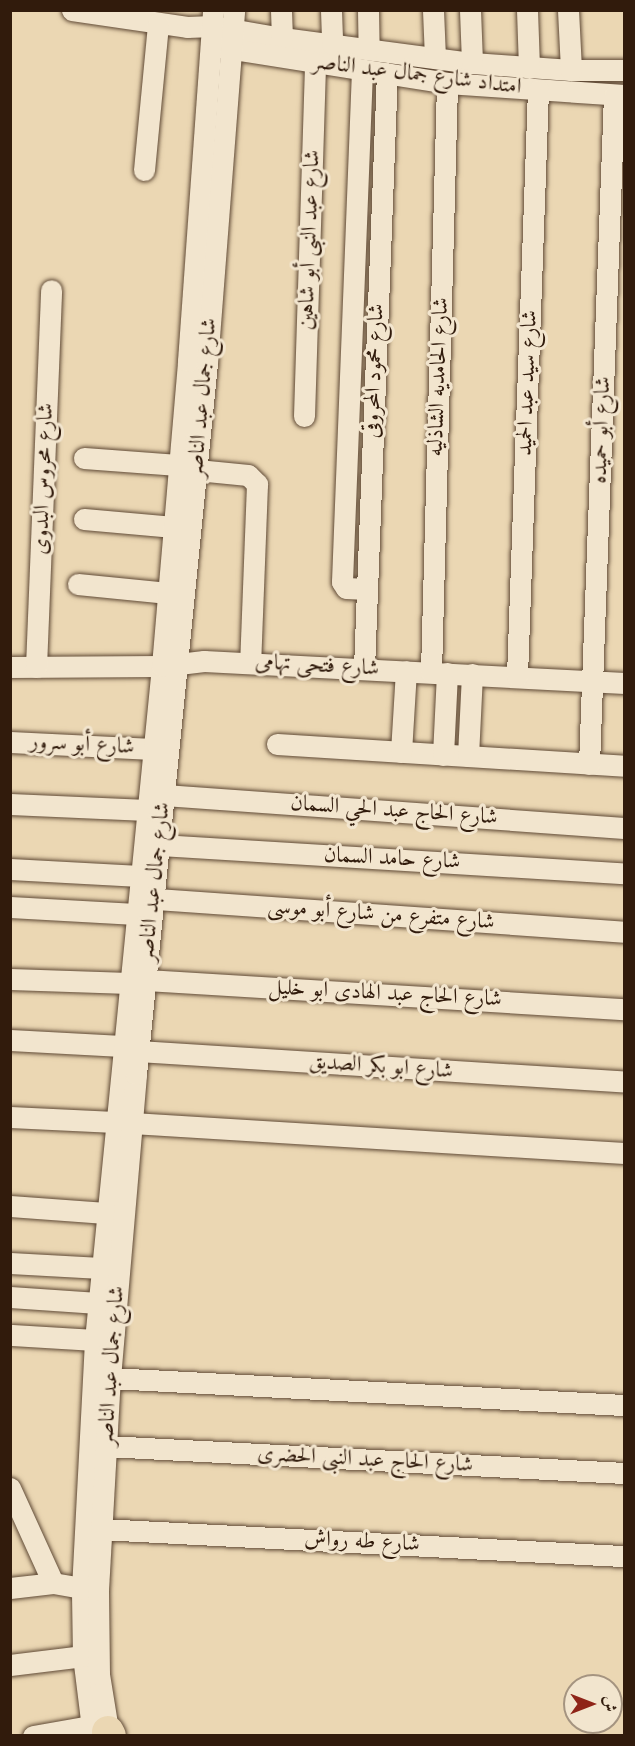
<!DOCTYPE html>
<html>
<head>
<meta charset="utf-8">
<style>
  body { margin:0 }
  #map { position:relative; width:635px; height:1746px; overflow:hidden; background:#ebd7b3; font-family:"Old Standard TT",Amiri,serif }
  div>[style] { position:absolute }
  .roads { filter:drop-shadow(0 0 2px #604a36) drop-shadow(0 0 2px #604a36) }
  .minor>* { height:21px; margin:-10.5px; padding:0 10.5px; transform-origin:10.5px; border-radius:10.5px; background:#f2e5ce }
  .highway>* { height:32px; margin:-16px; padding:0 16px; transform-origin:16px; border-radius:16px; background:#ebd7b3 }
  span { translate:-50% -50%; white-space:nowrap; text-align:center; line-height:1.15; -webkit-text-stroke:6px #f2e5ce; paint-order:stroke }
  .street-label { font-size:22px; color:#311b0c }
  .frame { position:absolute; inset:0; border:12px solid #311b0c; pointer-events:none }
  .north { position:absolute; left:563px; top:1674px; width:60px; height:60px; box-sizing:border-box; background:#f2e5ce; border:2px solid #a59480; border-radius:50%; rotate:90deg; font-size:16px; font-weight:700; line-height:24px; text-align:center; color:#311b0c }
  .north::after { content:''; display:block; margin:auto; width:21px; height:27px; background:#8f2418; clip-path:polygon(50% 0,100% 100%,50% 72%,0 100%) }
</style>
</head>
<body>
<div id="map">
  <div class="roads">
    <div class="minor">
      <div style="left:72px;top:10px;width:116px;rotate:8.4deg"></div>
      <div style="left:187px;top:27px;width:26px;rotate:-2deg"></div>
      <div style="left:213px;top:26px;width:70px;rotate:9.9deg"></div>
      <div style="left:282px;top:38px;width:192px;rotate:7.5deg"></div>
      <div style="left:472px;top:63px;width:99px;rotate:4deg"></div>
      <div style="left:571px;top:70px;width:53px"></div>
      <div style="left:281px;top:10px;width:28px;rotate:88deg"></div>
      <div style="left:331px;top:10px;width:34px;rotate:88deg"></div>
      <div style="left:368px;top:10px;width:39px;rotate:89deg"></div>
      <div style="left:433px;top:10px;width:48px;rotate:87.6deg"></div>
      <div style="left:470px;top:10px;width:53px;rotate:87.8deg"></div>
      <div style="left:527px;top:10px;width:58px;rotate:88deg"></div>
      <div style="left:568px;top:10px;width:60px;rotate:87.1deg"></div>
      <div style="left:220px;top:47px;width:230px;rotate:9deg"></div>
      <div style="left:447px;top:83px;width:177px;rotate:3.9deg"></div>
      <div style="left:362px;top:70px;width:512px;rotate:92.24deg"></div>
      <div style="left:342px;top:582px;width:7px;rotate:56deg"></div>
      <div style="left:346px;top:588px;width:21px;rotate:3deg"></div>
      <div style="left:144px;top:170px;width:147px;rotate:-84.5deg"></div>
      <div style="left:304px;top:416px;width:353px;rotate:-88.2deg"></div>
      <div style="left:84px;top:458px;width:94px;rotate:4.3deg"></div>
      <div style="left:197px;top:470px;width:51px;rotate:5.6deg"></div>
      <div style="left:248px;top:475px;width:13px;rotate:45deg"></div>
      <div style="left:257px;top:484px;width:179px;rotate:92.2deg"></div>
      <div style="left:84px;top:519px;width:90px;rotate:5.1deg"></div>
      <div style="left:78px;top:584px;width:90px;rotate:5.7deg"></div>
      <div style="left:10px;top:667px;width:152px;rotate:-0.4deg"></div>
      <div style="left:162px;top:666px;width:42px;rotate:-6.8deg"></div>
      <div style="left:204px;top:661px;width:421px;rotate:3deg"></div>
      <div style="left:36px;top:667px;width:377px;rotate:-87.7deg"></div>
      <div style="left:364px;top:668px;width:595px;rotate:-87.79deg"></div>
      <div style="left:431px;top:672px;width:589px;rotate:-88.44deg"></div>
      <div style="left:517px;top:676px;width:586px;rotate:-87.95deg"></div>
      <div style="left:10px;top:742px;width:143px;rotate:2.8deg"></div>
      <div style="left:277px;top:744px;width:348px;rotate:3.6deg"></div>
      <div style="left:401px;top:752px;width:81px;rotate:-86.5deg"></div>
      <div style="left:443px;top:755px;width:82px;rotate:-87.2deg"></div>
      <div style="left:468px;top:756px;width:82px;rotate:-87.2deg"></div>
      <div style="left:589px;top:764px;width:669px;rotate:-87.86deg"></div>
      <div style="left:164px;top:795px;width:461px;rotate:4.1deg"></div>
      <div style="left:10px;top:804px;width:137px;rotate:2.5deg"></div>
      <div style="left:160px;top:845px;width:465px;rotate:3.5deg"></div>
      <div style="left:10px;top:869px;width:130px;rotate:3.1deg"></div>
      <div style="left:142px;top:898px;width:483px;rotate:4deg"></div>
      <div style="left:10px;top:907px;width:126px;rotate:3.2deg"></div>
      <div style="left:10px;top:979px;width:119px;rotate:1.9deg"></div>
      <div style="left:146px;top:980px;width:479px;rotate:3.5deg"></div>
      <div style="left:10px;top:1040px;width:112px;rotate:3.1deg"></div>
      <div style="left:138px;top:1051px;width:487px;rotate:3.6deg"></div>
      <div style="left:10px;top:1117px;width:105px;rotate:2.7deg"></div>
      <div style="left:132px;top:1123px;width:493px;rotate:3.5deg"></div>
      <div style="left:10px;top:1206px;width:96px;rotate:4.2deg"></div>
      <div style="left:10px;top:1263px;width:91px;rotate:3.1deg"></div>
      <div style="left:10px;top:1297px;width:88px;rotate:3.9deg"></div>
      <div style="left:12px;top:1335px;width:83px;rotate:3.4deg"></div>
      <div style="left:110px;top:1378px;width:515px;rotate:3.01deg"></div>
      <div style="left:106px;top:1446px;width:519px;rotate:2.98deg"></div>
      <div style="left:10px;top:1488px;width:104px;rotate:65.6deg"></div>
      <div style="left:53px;top:1583px;width:42px;rotate:9.7deg"></div>
      <div style="left:100px;top:1529px;width:524px;rotate:2.96deg"></div>
      <div style="left:10px;top:1588px;width:43px;rotate:-6.6deg"></div>
      <div style="left:10px;top:1665px;width:74px;rotate:-7deg"></div>
      <div style="left:33px;top:1736px;width:59px;rotate:-9.8deg"></div>
      <div style="left:93px;top:1736px;width:81px;rotate:-97.1deg"></div>
      <div style="left:83px;top:1656px;width:67px;rotate:-90.9deg"></div>
      <div style="left:82px;top:1589px;width:249px;rotate:-87deg"></div>
      <div style="left:95px;top:1340px;width:677px;rotate:-84.32deg"></div>
      <div style="left:162px;top:666px;width:306px;rotate:-85.1deg"></div>
      <div style="left:188px;top:361px;width:352px;rotate:-85.9deg"></div>
      <div style="left:109px;top:1736px;width:63px;rotate:-99.2deg"></div>
      <div style="left:99px;top:1674px;width:84px;rotate:-90.7deg"></div>
      <div style="left:98px;top:1590px;width:212px;rotate:-86.8deg"></div>
      <div style="left:110px;top:1378px;width:305px;rotate:-85.1deg"></div>
      <div style="left:136px;top:1074px;width:715px;rotate:-84.3deg"></div>
      <div style="left:207px;top:363px;width:354px;rotate:-85.6deg"></div>
    </div>
    <div class="highway">
      <div style="left:108px;top:1732px;width:4px;rotate:63deg"></div>
    </div>
  </div>
  <div class="street-label">
    <span style="left:417px;top:75px;rotate:7deg">امتداد شارع جمال عبد الناصر</span>
    <span style="left:310px;top:240px;rotate:-88deg">شارع عبد النبى أبو شاهين</span>
    <span style="left:375px;top:371px;rotate:-88deg">شارع محمود المحروقى</span>
    <span style="left:439px;top:377px;rotate:-88deg">شارع الحامديه الشاذليه</span>
    <span style="left:528px;top:383px;rotate:-88deg">شارع سيد عبد الحميد</span>
    <span style="left:203px;top:398px;rotate:-85deg">شارع جمال عبد الناصر</span>
    <span style="left:602px;top:430px;rotate:-88deg">شارع أبو حميده</span>
    <span style="left:44px;top:479px;rotate:-88deg">شارع محروس البدوى</span>
    <span style="left:317px;top:666px;rotate:3deg">شارع فتحى تهامى</span>
    <span style="left:82px;top:745px;rotate:3deg">شارع أبو سرور</span>
    <span style="left:394px;top:811px;rotate:4deg">شارع الحاج عبد الحي السمان</span>
    <span style="left:392px;top:859px;rotate:3deg">شارع حامد السمان</span>
    <span style="left:155px;top:882px;rotate:-84deg">شارع جمال عبد الناصر</span>
    <span style="left:381px;top:915px;rotate:4deg">شارع متفرع من شارع أبو موسى</span>
    <span style="left:385px;top:994px;rotate:3deg">شارع الحاج عبد الهادى ابو خليل</span>
    <span style="left:381px;top:1067px;rotate:4deg">شارع ابو بكر الصديق</span>
    <span style="left:112px;top:1366px;rotate:-86deg">شارع جمال عبد الناصر</span>
    <span style="left:365px;top:1460px;rotate:3deg">شارع الحاج عبد النبى الحضرى</span>
    <span style="left:362px;top:1542px;rotate:3deg">شارع طه رواش</span>
  </div>
  <div class="frame"></div>
  <div class="north">ش</div>
</div>
</body>
</html>
